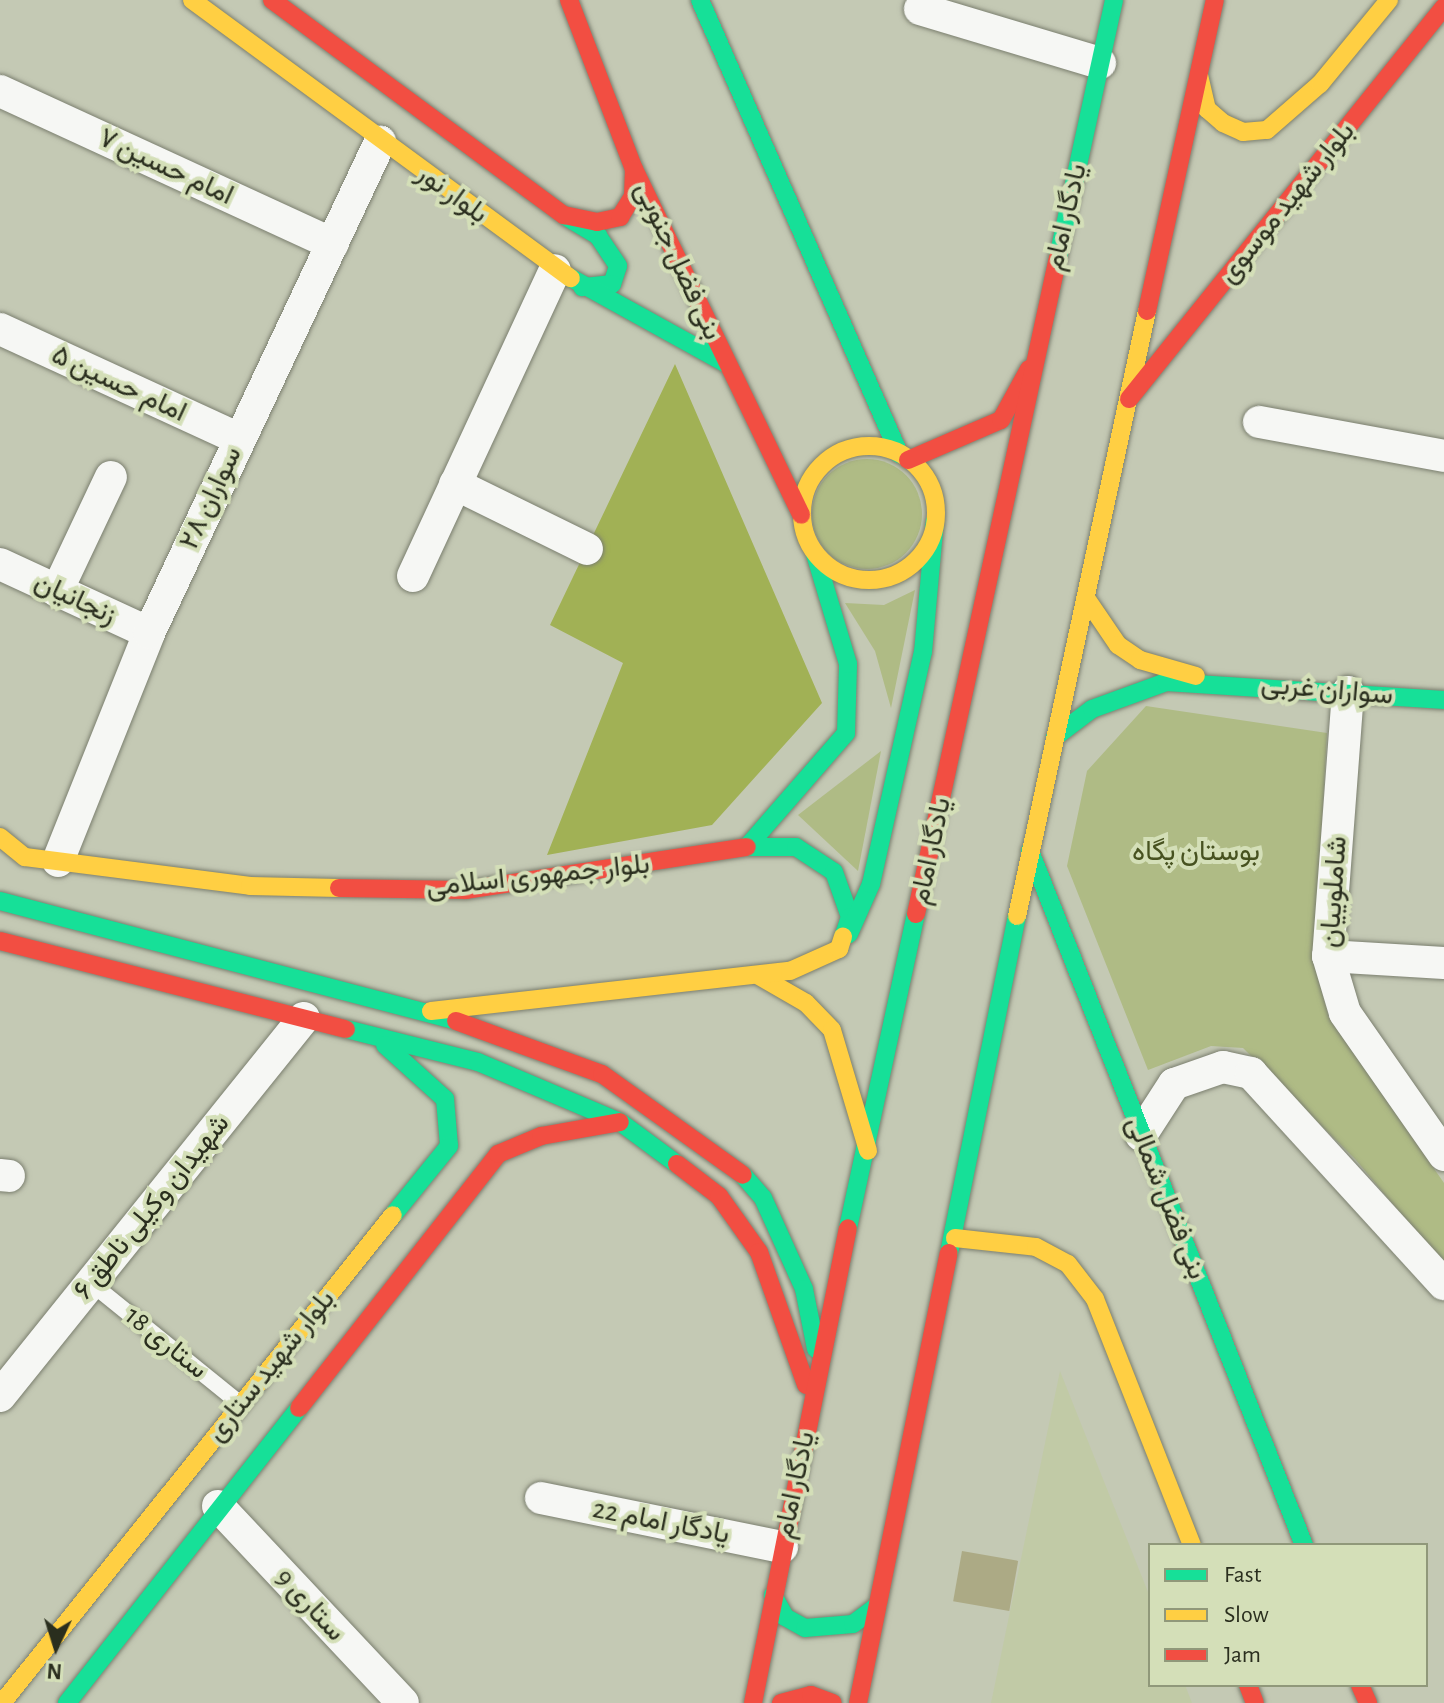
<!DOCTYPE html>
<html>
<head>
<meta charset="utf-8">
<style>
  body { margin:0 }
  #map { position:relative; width:1444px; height:1703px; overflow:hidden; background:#c4c9b4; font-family:"Alegreya Sans",Vazirmatn,sans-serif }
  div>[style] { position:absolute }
  .built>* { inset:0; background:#c1caa6 }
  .green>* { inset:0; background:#afbb85 }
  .round { border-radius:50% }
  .forest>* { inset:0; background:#a1b155 }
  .building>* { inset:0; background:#acaa85; transform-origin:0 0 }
  .roads { filter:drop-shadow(0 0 2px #7b7f6f) drop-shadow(0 0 2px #7b7f6f) }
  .lane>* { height:16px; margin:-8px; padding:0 8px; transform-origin:8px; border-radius:8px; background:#f6f7f4 }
  .street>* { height:32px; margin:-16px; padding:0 16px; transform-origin:16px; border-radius:16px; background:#f6f7f4 }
  .fast>* { height:18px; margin:-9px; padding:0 9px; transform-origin:9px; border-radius:9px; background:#16e098 }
  .slow>* { height:18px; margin:-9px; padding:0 9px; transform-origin:9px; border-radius:9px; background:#ffcf43 }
  .slow>.ring { margin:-9px; padding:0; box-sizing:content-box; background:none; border:18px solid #ffcf43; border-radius:50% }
  .jam>* { height:18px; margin:-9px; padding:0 9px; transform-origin:9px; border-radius:9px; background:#f24e42 }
  span { translate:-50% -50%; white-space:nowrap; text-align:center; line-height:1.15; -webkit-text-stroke:8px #d4dfb8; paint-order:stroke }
  .street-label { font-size:28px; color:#2a2e1e }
  .park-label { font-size:28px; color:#475220 }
  .legend { position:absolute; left:1148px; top:1543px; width:280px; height:144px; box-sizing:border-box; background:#d4dfb8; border:2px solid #90987a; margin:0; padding:10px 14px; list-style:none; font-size:24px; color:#2a2e1e }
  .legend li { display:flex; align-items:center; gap:16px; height:40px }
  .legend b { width:40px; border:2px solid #90987a }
  .north { position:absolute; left:16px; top:1607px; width:80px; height:80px; -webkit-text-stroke:6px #d4dfb8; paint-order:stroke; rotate:184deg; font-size:22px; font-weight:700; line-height:32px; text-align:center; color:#2a2e1e }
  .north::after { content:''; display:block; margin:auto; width:28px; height:36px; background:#2a2e1e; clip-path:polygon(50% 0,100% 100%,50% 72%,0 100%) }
</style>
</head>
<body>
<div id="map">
  <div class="built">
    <div style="clip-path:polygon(1060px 1371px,1150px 1597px,1150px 1685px,1185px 1685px,1192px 1703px,991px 1703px)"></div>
  </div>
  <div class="green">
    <div class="round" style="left:812px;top:459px;width:110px;height:110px"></div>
    <div style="clip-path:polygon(915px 590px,891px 708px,875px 651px,845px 603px,884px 605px)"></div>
    <div style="clip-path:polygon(1146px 706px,1327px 733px,1314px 963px,1329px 1018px,1444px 1183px,1444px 1265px,1355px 1159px,1243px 1048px,1211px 1046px,1148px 1070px,1067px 866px,1087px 771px)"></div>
    <div style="clip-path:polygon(881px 751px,858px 871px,798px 815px)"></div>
  </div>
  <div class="forest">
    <div style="clip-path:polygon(675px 364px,822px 703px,712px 825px,547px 855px,623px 663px,550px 625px)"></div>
  </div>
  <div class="building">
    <div style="left:962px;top:1551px;width:57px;height:51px;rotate:10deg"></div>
  </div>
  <div class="roads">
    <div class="lane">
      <div style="left:91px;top:1283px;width:191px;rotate:39deg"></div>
    </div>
    <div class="street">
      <div style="left:920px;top:9px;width:188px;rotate:16.7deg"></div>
      <div style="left:0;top:91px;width:366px;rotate:24.7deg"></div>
      <div style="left:0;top:329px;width:263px;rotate:24.7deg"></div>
      <div style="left:1259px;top:422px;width:188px;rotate:10.4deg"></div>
      <div style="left:455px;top:484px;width:147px;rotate:26.2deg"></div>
      <div style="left:0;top:564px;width:164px;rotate:24.8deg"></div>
      <div style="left:413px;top:576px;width:337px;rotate:-65.1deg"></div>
      <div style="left:57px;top:591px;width:126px;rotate:-64.7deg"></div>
      <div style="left:1348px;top:692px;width:265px;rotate:94.3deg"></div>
      <div style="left:1328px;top:956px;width:59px;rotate:73.4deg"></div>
      <div style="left:1345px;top:1013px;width:173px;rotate:55.1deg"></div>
      <div style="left:58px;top:861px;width:245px;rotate:-68.2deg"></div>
      <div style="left:149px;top:633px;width:543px;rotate:-64.8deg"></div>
      <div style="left:1328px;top:956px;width:116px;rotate:3.5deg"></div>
      <div style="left:1141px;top:1135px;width:61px;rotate:-57.1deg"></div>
      <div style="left:1174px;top:1084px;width:52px;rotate:-19.1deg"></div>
      <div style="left:1223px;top:1067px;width:29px;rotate:12deg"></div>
      <div style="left:1251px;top:1073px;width:286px;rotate:47.6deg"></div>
      <div style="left:0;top:1175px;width:9px;rotate:6deg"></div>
      <div style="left:0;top:1396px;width:485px;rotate:-51.2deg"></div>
      <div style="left:541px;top:1498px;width:246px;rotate:11.5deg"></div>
      <div style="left:218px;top:1506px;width:270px;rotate:46.8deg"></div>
    </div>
    <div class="fast">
      <div style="left:700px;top:0;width:496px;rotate:66.3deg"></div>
      <div style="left:565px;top:216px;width:39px;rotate:31deg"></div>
      <div style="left:598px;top:236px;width:36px;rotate:56deg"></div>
      <div style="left:618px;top:266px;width:19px;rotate:108deg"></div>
      <div style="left:612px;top:284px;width:30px;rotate:174deg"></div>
      <div style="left:1058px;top:257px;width:263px;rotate:-77.7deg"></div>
      <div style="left:571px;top:278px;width:178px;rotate:28.9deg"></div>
      <div style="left:1055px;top:737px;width:46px;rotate:-37.1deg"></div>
      <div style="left:1092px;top:709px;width:79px;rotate:-20deg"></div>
      <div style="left:1166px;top:682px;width:279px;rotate:3.7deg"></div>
      <div style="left:747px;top:847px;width:151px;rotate:-49deg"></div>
      <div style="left:846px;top:733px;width:69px;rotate:-88.3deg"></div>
      <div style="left:848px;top:664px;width:115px;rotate:-106.7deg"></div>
      <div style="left:747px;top:847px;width:49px"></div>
      <div style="left:796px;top:847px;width:45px;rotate:33.3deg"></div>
      <div style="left:834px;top:872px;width:48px;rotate:70.4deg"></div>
      <div style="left:850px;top:917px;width:21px;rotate:109deg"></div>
      <div style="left:1030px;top:851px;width:746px;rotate:68.46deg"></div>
      <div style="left:0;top:901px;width:472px;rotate:14.7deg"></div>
      <div style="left:849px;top:934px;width:55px;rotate:-66.3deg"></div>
      <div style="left:871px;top:884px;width:238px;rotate:-77.4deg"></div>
      <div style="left:923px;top:652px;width:132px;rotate:-84.8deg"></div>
      <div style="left:346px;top:1029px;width:136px;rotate:14deg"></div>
      <div style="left:478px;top:1062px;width:154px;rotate:22.9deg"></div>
      <div style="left:620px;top:1122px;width:71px;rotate:36.4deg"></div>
      <div style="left:385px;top:1045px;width:81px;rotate:42deg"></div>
      <div style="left:445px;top:1099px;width:47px;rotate:85.1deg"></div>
      <div style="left:449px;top:1146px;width:89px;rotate:129.1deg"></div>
      <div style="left:743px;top:1175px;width:30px;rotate:49deg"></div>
      <div style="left:763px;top:1198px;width:100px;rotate:65.7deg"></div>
      <div style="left:804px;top:1289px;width:61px;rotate:78.7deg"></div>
      <div style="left:848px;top:1228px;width:321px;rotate:-77.8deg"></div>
      <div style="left:949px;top:1253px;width:344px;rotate:-78.6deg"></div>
      <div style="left:773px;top:1595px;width:25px;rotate:61deg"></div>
      <div style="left:785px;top:1617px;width:23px;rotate:29deg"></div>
      <div style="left:805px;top:1628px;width:48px;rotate:-4.8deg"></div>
      <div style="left:853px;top:1624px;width:31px;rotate:-37deg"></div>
      <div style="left:67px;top:1703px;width:375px;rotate:-51.8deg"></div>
    </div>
    <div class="slow">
      <div style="left:192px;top:0;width:470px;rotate:36.3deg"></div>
      <div style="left:1199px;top:75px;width:35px;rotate:77deg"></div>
      <div style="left:1207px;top:109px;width:21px;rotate:41deg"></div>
      <div style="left:1223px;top:123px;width:22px;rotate:24deg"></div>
      <div style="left:1243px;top:132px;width:24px;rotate:-5deg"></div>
      <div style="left:1267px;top:130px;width:70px;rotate:-41deg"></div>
      <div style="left:1320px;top:84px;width:109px;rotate:-50.6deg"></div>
      <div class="ring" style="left:802px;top:446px;width:116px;height:116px"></div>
      <div style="left:1086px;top:598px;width:57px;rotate:55.8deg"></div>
      <div style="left:1118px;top:645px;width:27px;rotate:34deg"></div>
      <div style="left:1140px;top:660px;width:58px;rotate:15.9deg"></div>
      <div style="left:0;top:837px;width:32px;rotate:39deg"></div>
      <div style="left:25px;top:857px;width:227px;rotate:7.3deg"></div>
      <div style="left:250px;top:886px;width:89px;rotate:1.3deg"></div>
      <div style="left:1017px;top:916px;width:619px;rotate:-77.87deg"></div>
      <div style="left:759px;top:976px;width:54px;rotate:29.9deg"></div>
      <div style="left:806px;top:1003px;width:37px;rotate:46deg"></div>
      <div style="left:832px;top:1030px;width:126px;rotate:73.4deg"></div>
      <div style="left:431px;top:1011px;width:361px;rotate:-6.4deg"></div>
      <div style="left:790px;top:971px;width:54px;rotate:-24.2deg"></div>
      <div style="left:839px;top:949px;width:13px;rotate:-72deg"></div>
      <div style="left:955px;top:1238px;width:81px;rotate:6.3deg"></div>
      <div style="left:1036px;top:1247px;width:36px;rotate:28deg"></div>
      <div style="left:1068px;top:1264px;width:44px;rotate:52.4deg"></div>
      <div style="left:1095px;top:1299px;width:264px;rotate:68.5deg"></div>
      <div style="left:2px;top:1703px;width:625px;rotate:-51.3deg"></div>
    </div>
    <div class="jam">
      <div style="left:272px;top:0;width:363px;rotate:36.4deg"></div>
      <div style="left:564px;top:215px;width:34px;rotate:12deg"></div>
      <div style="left:597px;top:222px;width:24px;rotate:-12deg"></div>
      <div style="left:620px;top:217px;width:25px;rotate:-58deg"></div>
      <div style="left:633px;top:196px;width:27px;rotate:-88deg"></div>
      <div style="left:569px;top:0;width:181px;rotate:69deg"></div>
      <div style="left:634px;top:169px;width:384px;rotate:64.2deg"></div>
      <div style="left:1147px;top:311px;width:318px;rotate:-77.7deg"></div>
      <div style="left:1129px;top:399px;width:503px;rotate:-51.22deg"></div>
      <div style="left:908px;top:460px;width:101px;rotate:-23.3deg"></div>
      <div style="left:1001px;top:420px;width:58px;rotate:-61.2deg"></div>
      <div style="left:339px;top:888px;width:127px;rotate:0.9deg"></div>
      <div style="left:466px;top:890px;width:284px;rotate:-8.7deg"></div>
      <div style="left:916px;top:914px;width:672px;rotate:-77.8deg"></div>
      <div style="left:0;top:941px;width:357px;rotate:14.3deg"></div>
      <div style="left:456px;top:1021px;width:155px;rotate:20deg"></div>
      <div style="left:602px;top:1074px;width:173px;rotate:35.6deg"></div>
      <div style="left:677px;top:1164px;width:53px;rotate:37.3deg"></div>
      <div style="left:719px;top:1196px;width:69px;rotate:54.5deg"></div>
      <div style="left:759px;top:1252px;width:141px;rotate:70.5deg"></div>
      <div style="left:299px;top:1408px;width:323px;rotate:-51.9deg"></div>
      <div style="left:498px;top:1154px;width:47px;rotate:-22.7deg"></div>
      <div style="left:541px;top:1136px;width:80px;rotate:-10deg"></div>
      <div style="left:1248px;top:1685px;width:19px;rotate:69deg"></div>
      <div style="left:1360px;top:1685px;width:20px;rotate:66deg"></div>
      <div style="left:753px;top:1703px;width:484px;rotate:-78.7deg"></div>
      <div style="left:781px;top:1703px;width:31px;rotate:-15deg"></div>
      <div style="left:811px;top:1695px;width:23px;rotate:20deg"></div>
      <div style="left:858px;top:1703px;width:459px;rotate:-78.6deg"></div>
    </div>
  </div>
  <div class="street-label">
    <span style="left:166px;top:167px;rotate:25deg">امام حسین ۷</span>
    <span style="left:452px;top:194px;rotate:36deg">بلوار نور</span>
    <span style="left:1287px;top:203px;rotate:-51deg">بلوار شهید موسوی</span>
    <span style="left:1066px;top:217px;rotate:-77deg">یادگار امام</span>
    <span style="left:678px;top:261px;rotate:65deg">بنی فضل جنوبی</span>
    <span style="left:119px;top:384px;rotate:25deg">امام حسین ۵</span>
    <span style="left:211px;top:498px;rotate:-65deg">سواران ۲۸</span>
    <span style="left:75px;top:599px;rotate:25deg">زنجانیان</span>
    <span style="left:1327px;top:690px;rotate:5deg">سواران غربی</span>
    <span style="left:931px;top:851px;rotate:-78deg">یادگار امام</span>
    <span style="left:538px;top:876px;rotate:-6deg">بلوار جمهوری اسلامی</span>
    <span style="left:1334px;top:892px;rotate:-86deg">شاملوییان</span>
    <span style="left:1166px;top:1198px;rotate:68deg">بنی فضل شمالی</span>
    <span style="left:152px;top:1207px;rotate:-51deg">شهیدان وکیلی ناطق ۶</span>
    <span style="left:166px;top:1343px;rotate:39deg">ستاری 18</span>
    <span style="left:271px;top:1366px;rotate:-51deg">بلوار شهید ستاری</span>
    <span style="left:795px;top:1485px;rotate:-78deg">یادگار امام</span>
    <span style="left:661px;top:1522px;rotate:11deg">یادگار امام 22</span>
    <span style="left:310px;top:1605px;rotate:47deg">ستاری 9</span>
  </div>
  <div class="park-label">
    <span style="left:1196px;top:852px">بوستان پگاه</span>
  </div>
  <ul class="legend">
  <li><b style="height:10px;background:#16e098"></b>Fast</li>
  <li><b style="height:10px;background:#ffcf43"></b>Slow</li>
  <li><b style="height:10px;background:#f24e42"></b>Jam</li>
  </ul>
  <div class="north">N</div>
</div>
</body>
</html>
